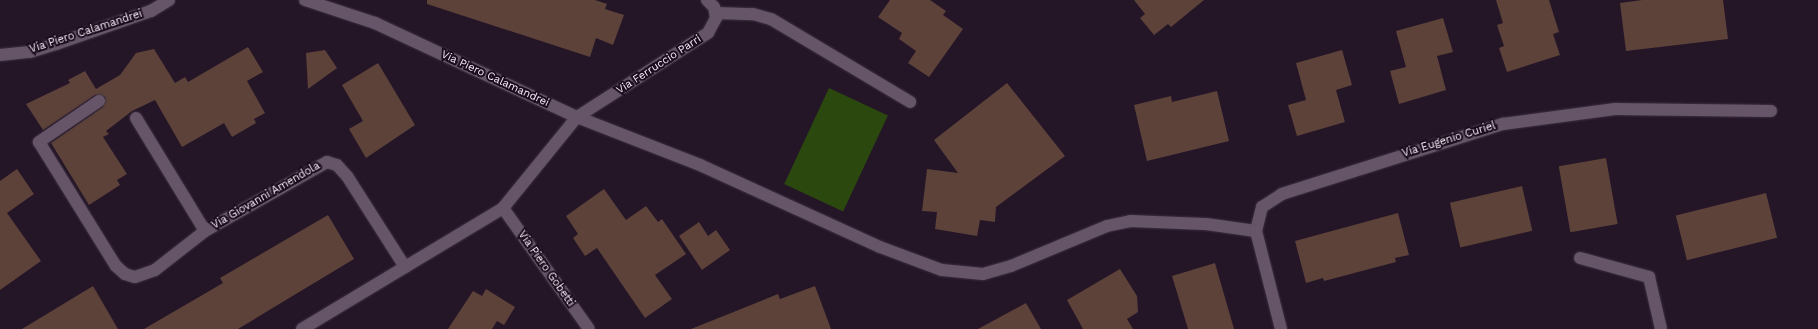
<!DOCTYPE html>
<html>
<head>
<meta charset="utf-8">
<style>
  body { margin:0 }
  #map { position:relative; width:1818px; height:329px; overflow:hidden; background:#241527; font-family:"Work Sans",sans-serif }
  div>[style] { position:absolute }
  .green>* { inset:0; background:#2b480e; transform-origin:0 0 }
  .building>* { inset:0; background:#5d423a; transform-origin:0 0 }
  .roads { filter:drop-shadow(0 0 1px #3c313e) drop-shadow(0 0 1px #3c313e) }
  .minor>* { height:12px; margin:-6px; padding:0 6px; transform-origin:6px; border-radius:6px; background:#665469 }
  span { translate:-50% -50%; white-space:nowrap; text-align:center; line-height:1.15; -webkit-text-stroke:4px #1b0c1d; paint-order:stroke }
  .street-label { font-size:11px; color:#f9effb }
</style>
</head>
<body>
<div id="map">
  <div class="green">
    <div style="left:829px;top:88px;width:65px;height:106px;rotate:25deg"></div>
  </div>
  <div class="building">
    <div style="clip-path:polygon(427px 0,595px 0,607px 4px,605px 9px,624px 15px,613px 45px,596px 38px,590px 57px,427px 4px)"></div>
    <div style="clip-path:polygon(890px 0,930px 0,946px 11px,943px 15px,963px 29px,929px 77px,908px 63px,916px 51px,899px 39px,902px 33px,878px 17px)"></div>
    <div style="clip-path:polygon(1134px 0,1204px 0,1171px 27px,1168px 24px,1154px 35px,1140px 18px,1145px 14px)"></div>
    <div style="clip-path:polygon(1496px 0,1549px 0,1559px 32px,1553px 34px,1560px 55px,1507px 72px,1499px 48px,1504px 46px,1497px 25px,1503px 23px)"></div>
    <div style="clip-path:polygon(1642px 0,1723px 0,1728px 39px,1626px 51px,1620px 3px)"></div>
    <div style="clip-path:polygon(1443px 18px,1453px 52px,1437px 56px,1446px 90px,1399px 104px,1390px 71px,1406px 67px,1396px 31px)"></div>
    <div style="clip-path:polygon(248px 47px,263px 72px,247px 81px,265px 113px,254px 119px,256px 123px,232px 137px,224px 123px,182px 147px,155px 100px,132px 111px,106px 131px,109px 134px,103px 137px,127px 174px,117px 180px,120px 185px,89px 205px,51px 143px,103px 107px,105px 97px,95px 95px,43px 130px,26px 104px,70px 83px,68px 80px,85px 71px,96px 89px,120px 75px,136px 53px,154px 49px,175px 83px,185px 77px,188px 82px)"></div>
    <div style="clip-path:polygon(325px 50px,337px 68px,308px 89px,306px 53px)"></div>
    <div style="clip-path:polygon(1342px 50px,1352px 85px,1336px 90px,1345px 122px,1297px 136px,1288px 105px,1306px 100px,1296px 63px)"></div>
    <div style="clip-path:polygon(378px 63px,415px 125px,366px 158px,349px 129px,363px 121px,342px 85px)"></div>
    <div style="clip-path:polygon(1007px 83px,1065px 156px,996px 207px,995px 222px,980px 220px,977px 236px,935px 229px,937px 212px,922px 211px,927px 169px,958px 173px,934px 140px)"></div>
    <div style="clip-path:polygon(1217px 91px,1229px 141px,1147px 161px,1134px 105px,1171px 96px,1172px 102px)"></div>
    <div style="left:1606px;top:158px;width:67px;height:48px;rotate:80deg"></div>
    <div style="clip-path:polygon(17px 169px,34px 194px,7px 213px,41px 261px,0 290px,0 181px)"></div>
    <div style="left:1522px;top:186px;width:46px;height:74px;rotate:77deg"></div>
    <div style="clip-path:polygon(604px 189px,626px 220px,646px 206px,658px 222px,662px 219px,686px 254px,655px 275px,672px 299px,645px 318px,597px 248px,585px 256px,573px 238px,578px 234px,566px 216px)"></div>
    <div style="left:1766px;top:193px;width:46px;height:93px;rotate:76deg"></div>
    <div style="clip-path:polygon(1398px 213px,1409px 255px,1395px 258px,1396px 262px,1324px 281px,1323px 278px,1306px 283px,1295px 241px)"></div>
    <div style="clip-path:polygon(328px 215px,354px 259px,238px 329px,144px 329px,223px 283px,220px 278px)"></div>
    <div style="clip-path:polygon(699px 222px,708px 236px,716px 230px,730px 250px,702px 270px,679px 236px)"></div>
    <div style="clip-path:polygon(1215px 263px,1234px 329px,1188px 329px,1172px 276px)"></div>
    <div style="clip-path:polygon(1120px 269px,1137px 296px,1138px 312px,1127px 319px,1133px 329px,1083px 329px,1067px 300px)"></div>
    <div style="clip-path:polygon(93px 286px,118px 329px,22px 329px)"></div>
    <div style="clip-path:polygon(815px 286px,831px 329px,691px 329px,778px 294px,780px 299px)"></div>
    <div style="clip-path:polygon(486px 289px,515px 307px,504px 325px,497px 321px,492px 329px,448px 329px,473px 291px,482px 296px)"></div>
    <div style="clip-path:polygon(1026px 303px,1041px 329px,978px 329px)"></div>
  </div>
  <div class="roads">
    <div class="minor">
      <div style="left:305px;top:0;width:74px;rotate:18.2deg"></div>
      <div style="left:375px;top:23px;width:223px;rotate:25deg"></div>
      <div style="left:577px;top:117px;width:132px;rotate:21.3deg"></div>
      <div style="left:700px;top:165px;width:198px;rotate:24.5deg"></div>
      <div style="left:880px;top:247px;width:66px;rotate:20.4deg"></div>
      <div style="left:942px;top:270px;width:41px;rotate:5.6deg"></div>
      <div style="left:983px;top:274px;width:29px;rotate:-16deg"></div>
      <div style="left:1011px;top:266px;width:104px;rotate:-22.6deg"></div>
      <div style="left:1107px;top:226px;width:24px;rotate:-12deg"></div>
      <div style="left:1130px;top:221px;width:76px;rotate:2.3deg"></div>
      <div style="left:1206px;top:224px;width:50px;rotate:8deg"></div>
      <div style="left:716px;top:13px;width:37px;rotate:2deg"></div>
      <div style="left:753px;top:14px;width:19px;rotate:16deg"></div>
      <div style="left:771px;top:19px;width:162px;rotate:30.8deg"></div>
      <div style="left:0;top:55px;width:30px;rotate:-6deg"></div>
      <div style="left:30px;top:52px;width:27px;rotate:-17deg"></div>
      <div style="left:56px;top:44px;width:101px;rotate:-19.2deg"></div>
      <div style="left:151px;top:11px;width:21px;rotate:-31deg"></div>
      <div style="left:99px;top:101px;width:73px;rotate:145.7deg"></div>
      <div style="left:39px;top:142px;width:146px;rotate:58.2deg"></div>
      <div style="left:116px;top:266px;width:12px;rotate:42deg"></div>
      <div style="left:125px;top:274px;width:10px;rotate:17deg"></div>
      <div style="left:135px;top:277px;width:21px;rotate:-19deg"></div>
      <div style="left:155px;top:270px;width:63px;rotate:-38deg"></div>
      <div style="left:205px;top:231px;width:140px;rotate:-29.5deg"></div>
      <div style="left:327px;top:162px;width:10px;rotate:17deg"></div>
      <div style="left:337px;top:165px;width:15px;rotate:48deg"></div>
      <div style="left:347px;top:176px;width:108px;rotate:57.5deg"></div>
      <div style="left:136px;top:118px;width:132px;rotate:58.6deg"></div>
      <div style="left:503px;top:208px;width:148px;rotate:54.6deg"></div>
      <div style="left:1580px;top:258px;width:72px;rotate:15.4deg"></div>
      <div style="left:1649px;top:277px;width:53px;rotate:77deg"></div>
      <div style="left:302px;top:329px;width:235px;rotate:-31deg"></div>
      <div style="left:503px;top:208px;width:117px;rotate:-50.9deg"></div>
      <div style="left:577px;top:117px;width:156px;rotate:-32.7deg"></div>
      <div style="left:708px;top:33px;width:17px;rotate:-62deg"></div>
      <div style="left:716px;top:18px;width:11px;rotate:-100deg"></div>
      <div style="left:714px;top:7px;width:10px;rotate:-135deg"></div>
      <div style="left:1281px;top:329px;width:101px;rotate:-104.3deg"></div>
      <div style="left:1256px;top:231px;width:25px;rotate:-76deg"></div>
      <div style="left:1262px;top:207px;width:24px;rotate:-33deg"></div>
      <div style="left:1282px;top:194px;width:232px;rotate:-17.6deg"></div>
      <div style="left:1503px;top:124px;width:113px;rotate:-7.6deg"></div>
      <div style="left:1615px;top:109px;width:156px;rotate:0.7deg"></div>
    </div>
  </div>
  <div class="street-label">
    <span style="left:86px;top:32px;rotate:-18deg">Via Piero Calamandrei</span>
    <span style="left:659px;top:65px;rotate:-33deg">Via Ferruccio Parri</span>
    <span style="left:495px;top:79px;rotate:25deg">Via Piero Calamandrei</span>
    <span style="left:1449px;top:140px;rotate:-17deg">Via Eugenio Curiel</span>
    <span style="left:266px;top:196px;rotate:-30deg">Via Giovanni Amendola</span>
    <span style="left:546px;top:269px;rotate:55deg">Via Piero Gobetti</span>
  </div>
</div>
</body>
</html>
